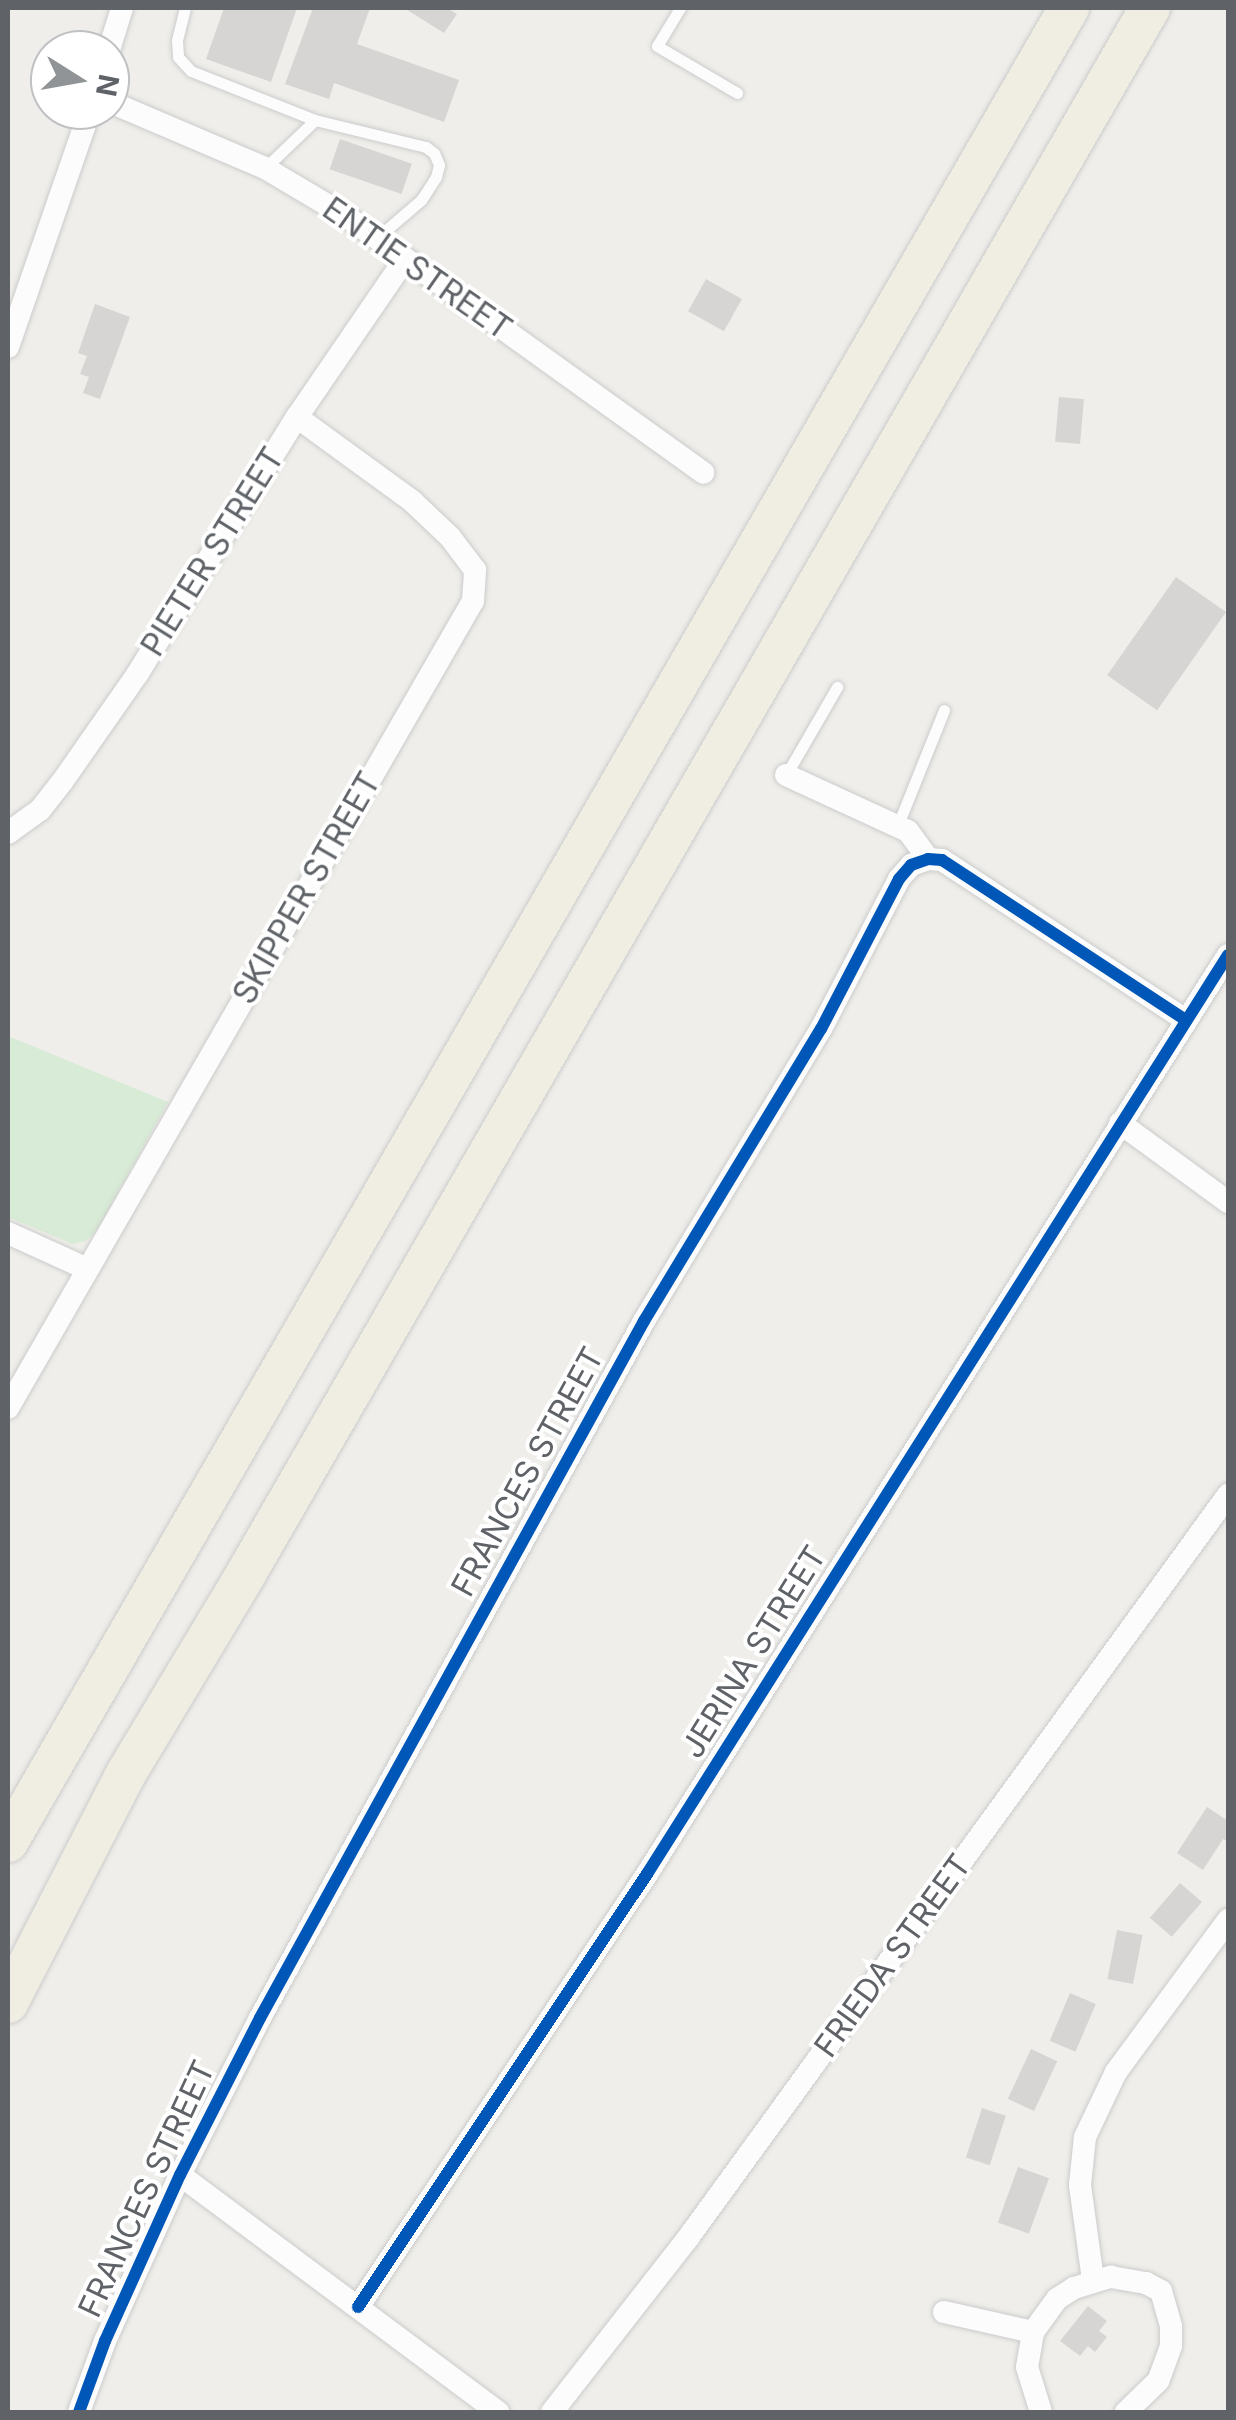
<!DOCTYPE html>
<html>
<head>
<meta charset="utf-8">
<style>
  body { margin:0 }
  #map { position:relative; width:1236px; height:2420px; overflow:hidden; background:#efeeea; font-family:Inter,sans-serif }
  div>[style] { position:absolute }
  .green>* { inset:0; background:#d8ebd6 }
  .building>* { inset:0; background:#d6d5d3; transform-origin:0 0 }
  .roads { filter:drop-shadow(0 0 2px #cbcccc) drop-shadow(0 0 2px #cbcccc) }
  .service>* { height:11px; margin:-5.5px; padding:0 5.5px; transform-origin:5.5px; border-radius:5.5px; background:#fdfcfc }
  .minor>* { height:22px; margin:-11px; padding:0 11px; transform-origin:11px; border-radius:11px; background:#fdfcfc }
  .motorway>* { height:40px; margin:-20px; padding:0 20px; transform-origin:20px; border-radius:20px; background:#f0ede3 }
  .cycleway>* { height:12px; margin:-6px; padding:0 6px; transform-origin:6px; border-radius:6px; background:#0057b8 }
  span { translate:-50% -50%; white-space:nowrap; text-align:center; line-height:1.15; -webkit-text-stroke:8px #fff; paint-order:stroke }
  .street-label { font-size:32px; color:#5f6368 }
  .frame { position:absolute; inset:0; border:10px solid #5f6368; pointer-events:none }
  .north { position:absolute; left:30px; top:30px; width:100px; height:100px; box-sizing:border-box; background:#fff; border:2px solid #bfc1c3; border-radius:50%; rotate:101deg; font-size:28px; font-weight:700; line-height:40px; text-align:center; color:#5f6368 }
  .north::after { content:''; display:block; margin:auto; width:35px; height:45px; background:#919496; clip-path:polygon(50% 0,100% 100%,50% 72%,0 100%) }
</style>
</head>
<body>
<div id="map">
  <div class="green">
    <div style="clip-path:polygon(8px 1036px,168px 1102px,96px 1232px,85px 1241px,73px 1244px,8px 1217px)"></div>
  </div>
  <div class="building">
    <div style="clip-path:polygon(224px 8px,297px 8px,271px 82px,206px 59px)"></div>
    <div style="clip-path:polygon(313px 8px,370px 8px,357px 44px,459px 80px,444px 122px,334px 83px,329px 99px,285px 84px)"></div>
    <div style="clip-path:polygon(404px 8px,447px 8px,457px 14px,444px 33px)"></div>
    <div style="left:340px;top:139px;width:76px;height:32px;rotate:19deg"></div>
    <div style="left:706px;top:279px;width:41px;height:37px;rotate:29deg"></div>
    <div style="clip-path:polygon(95px 304px,130px 317px,100px 399px,83px 393px,89px 377px,80px 374px,87px 356px,78px 353px)"></div>
    <div style="left:1059px;top:397px;width:25px;height:45px;rotate:5deg"></div>
    <div style="left:1176px;top:577px;width:61px;height:120px;rotate:35deg"></div>
    <div style="clip-path:polygon(1207px 1807px,1228px 1821px,1228px 1842px,1223px 1839px,1203px 1870px,1177px 1853px)"></div>
    <div style="left:1180px;top:1883px;width:29px;height:46px;rotate:41deg"></div>
    <div style="left:1117px;top:1930px;width:26px;height:50px;rotate:11deg"></div>
    <div style="left:1070px;top:1993px;width:28px;height:52px;rotate:23deg"></div>
    <div style="left:1031px;top:2049px;width:29px;height:55px;rotate:25deg"></div>
    <div style="left:982px;top:2108px;width:25px;height:52px;rotate:18deg"></div>
    <div style="left:1018px;top:2167px;width:33px;height:59px;rotate:20deg"></div>
    <div style="clip-path:polygon(1088px 2306px,1107px 2321px,1099px 2331px,1107px 2337px,1095px 2352px,1088px 2346px,1080px 2356px,1060px 2341px)"></div>
  </div>
  <div class="roads">
    <div class="service">
      <div style="left:185px;top:8px;width:34px;rotate:104deg"></div>
      <div style="left:177px;top:41px;width:16px;rotate:86deg"></div>
      <div style="left:178px;top:57px;width:19px;rotate:47deg"></div>
      <div style="left:191px;top:71px;width:133px;rotate:21.6deg"></div>
      <div style="left:315px;top:120px;width:114px;rotate:13.7deg"></div>
      <div style="left:426px;top:147px;width:10px;rotate:37deg"></div>
      <div style="left:434px;top:153px;width:13px;rotate:67deg"></div>
      <div style="left:439px;top:165px;width:12px;rotate:104deg"></div>
      <div style="left:436px;top:177px;width:27px;rotate:123deg"></div>
      <div style="left:421px;top:200px;width:57px;rotate:139.3deg"></div>
      <div style="left:680px;top:8px;width:44px;rotate:121.2deg"></div>
      <div style="left:657px;top:46px;width:93px;rotate:30.4deg"></div>
      <div style="left:265px;top:168px;width:69px;rotate:-43.8deg"></div>
      <div style="left:786px;top:775px;width:102px;rotate:-59.9deg"></div>
      <div style="left:897px;top:827px;width:126px;rotate:-68.1deg"></div>
    </div>
    <div class="minor">
      <div style="left:109px;top:50px;width:44px;rotate:-72.8deg"></div>
      <div style="left:110px;top:102px;width:168px;rotate:23.1deg"></div>
      <div style="left:265px;top:168px;width:94px;rotate:30.7deg"></div>
      <div style="left:346px;top:216px;width:440px;rotate:35.7deg"></div>
      <div style="left:8px;top:347px;width:251px;rotate:-70.9deg"></div>
      <div style="left:786px;top:775px;width:134px;rotate:24.7deg"></div>
      <div style="left:908px;top:831px;width:34px;rotate:54deg"></div>
      <div style="left:8px;top:833px;width:39px;rotate:-36deg"></div>
      <div style="left:40px;top:810px;width:36px;rotate:-52deg"></div>
      <div style="left:62px;top:782px;width:133px;rotate:-55.1deg"></div>
      <div style="left:138px;top:673px;width:301px;rotate:-58.2deg"></div>
      <div style="left:297px;top:417px;width:191px;rotate:-55.6deg"></div>
      <div style="left:1120px;top:1123px;width:134px;rotate:36.2deg"></div>
      <div style="left:8px;top:1233px;width:85px;rotate:24.4deg"></div>
      <div style="left:8px;top:1408px;width:931px;rotate:-60.05deg"></div>
      <div style="left:473px;top:601px;width:31px;rotate:-86deg"></div>
      <div style="left:475px;top:570px;width:41px;rotate:-127.1deg"></div>
      <div style="left:450px;top:537px;width:52px;rotate:-136.5deg"></div>
      <div style="left:412px;top:501px;width:142px;rotate:-143.9deg"></div>
      <div style="left:180px;top:2175px;width:397px;rotate:36.7deg"></div>
      <div style="left:1093px;top:2280px;width:96px;rotate:-97.8deg"></div>
      <div style="left:1080px;top:2185px;width:48px;rotate:-84.1deg"></div>
      <div style="left:1085px;top:2137px;width:72px;rotate:-64.5deg"></div>
      <div style="left:1116px;top:2072px;width:189px;rotate:-53.6deg"></div>
      <div style="left:358px;top:2307px;width:521px;rotate:-56.28deg"></div>
      <div style="left:647px;top:1874px;width:1087px;rotate:-57.7deg"></div>
      <div style="left:944px;top:2312px;width:91px;rotate:12.7deg"></div>
      <div style="left:79px;top:2412px;width:76px;rotate:-69.9deg"></div>
      <div style="left:105px;top:2341px;width:182px;rotate:-65.7deg"></div>
      <div style="left:180px;top:2175px;width:176px;rotate:-63deg"></div>
      <div style="left:260px;top:2018px;width:796px;rotate:-61.15deg"></div>
      <div style="left:644px;top:1321px;width:341px;rotate:-58.8deg"></div>
      <div style="left:821px;top:1029px;width:169px;rotate:-62.5deg"></div>
      <div style="left:899px;top:879px;width:18px;rotate:-49deg"></div>
      <div style="left:911px;top:865px;width:18px;rotate:-19deg"></div>
      <div style="left:928px;top:859px;width:14px;rotate:4deg"></div>
      <div style="left:942px;top:860px;width:292px;rotate:33.3deg"></div>
      <div style="left:552px;top:2412px;width:221px;rotate:-52deg"></div>
      <div style="left:688px;top:2238px;width:919px;rotate:-53.99deg"></div>
      <div style="left:1041px;top:2412px;width:47px;rotate:-107.3deg"></div>
      <div style="left:1027px;top:2367px;width:36px;rotate:-80deg"></div>
      <div style="left:1033px;top:2332px;width:41px;rotate:-54deg"></div>
      <div style="left:1057px;top:2299px;width:20px;rotate:-33deg"></div>
      <div style="left:1074px;top:2288px;width:39px;rotate:-17deg"></div>
      <div style="left:1111px;top:2277px;width:36px;rotate:10deg"></div>
      <div style="left:1146px;top:2283px;width:17px;rotate:28deg"></div>
      <div style="left:1161px;top:2291px;width:37px;rotate:74deg"></div>
      <div style="left:1171px;top:2327px;width:19px;rotate:90deg"></div>
      <div style="left:1171px;top:2346px;width:37px;rotate:110deg"></div>
      <div style="left:1158px;top:2381px;width:45px;rotate:135.9deg"></div>
    </div>
    <div class="motorway">
      <div style="left:8px;top:1842px;width:2119px;rotate:-59.95deg"></div>
      <div style="left:8px;top:2003px;width:254px;rotate:-62.8deg"></div>
      <div style="left:124px;top:1777px;width:239px;rotate:-59deg"></div>
      <div style="left:247px;top:1572px;width:1806px;rotate:-60deg"></div>
    </div>
  </div>
  <div class="cycleway">
    <div style="left:358px;top:2307px;width:521px;rotate:-56.28deg"></div>
    <div style="left:647px;top:1874px;width:1087px;rotate:-57.7deg"></div>
    <div style="left:79px;top:2412px;width:76px;rotate:-69.9deg"></div>
    <div style="left:105px;top:2341px;width:182px;rotate:-65.7deg"></div>
    <div style="left:180px;top:2175px;width:176px;rotate:-63deg"></div>
    <div style="left:260px;top:2018px;width:796px;rotate:-61.15deg"></div>
    <div style="left:644px;top:1321px;width:341px;rotate:-58.8deg"></div>
    <div style="left:821px;top:1029px;width:169px;rotate:-62.5deg"></div>
    <div style="left:899px;top:879px;width:18px;rotate:-49deg"></div>
    <div style="left:911px;top:865px;width:18px;rotate:-19deg"></div>
    <div style="left:928px;top:859px;width:14px;rotate:4deg"></div>
    <div style="left:942px;top:860px;width:292px;rotate:33.3deg"></div>
  </div>
  <div class="street-label">
    <span style="left:417px;top:269px;rotate:35deg">ENTIE STREET</span>
    <span style="left:213px;top:552px;rotate:-58deg">PIETER STREET</span>
    <span style="left:307px;top:888px;rotate:-60deg">SKIPPER STREET</span>
    <span style="left:528px;top:1472px;rotate:-61deg">FRANCES STREET</span>
    <span style="left:754px;top:1652px;rotate:-58deg">JERINA STREET</span>
    <span style="left:893px;top:1956px;rotate:-54deg">FRIEDA STREET</span>
    <span style="left:147px;top:2189px;rotate:-65deg">FRANCES STREET</span>
  </div>
  <div class="frame"></div>
  <div class="north">N</div>
</div>
</body>
</html>
